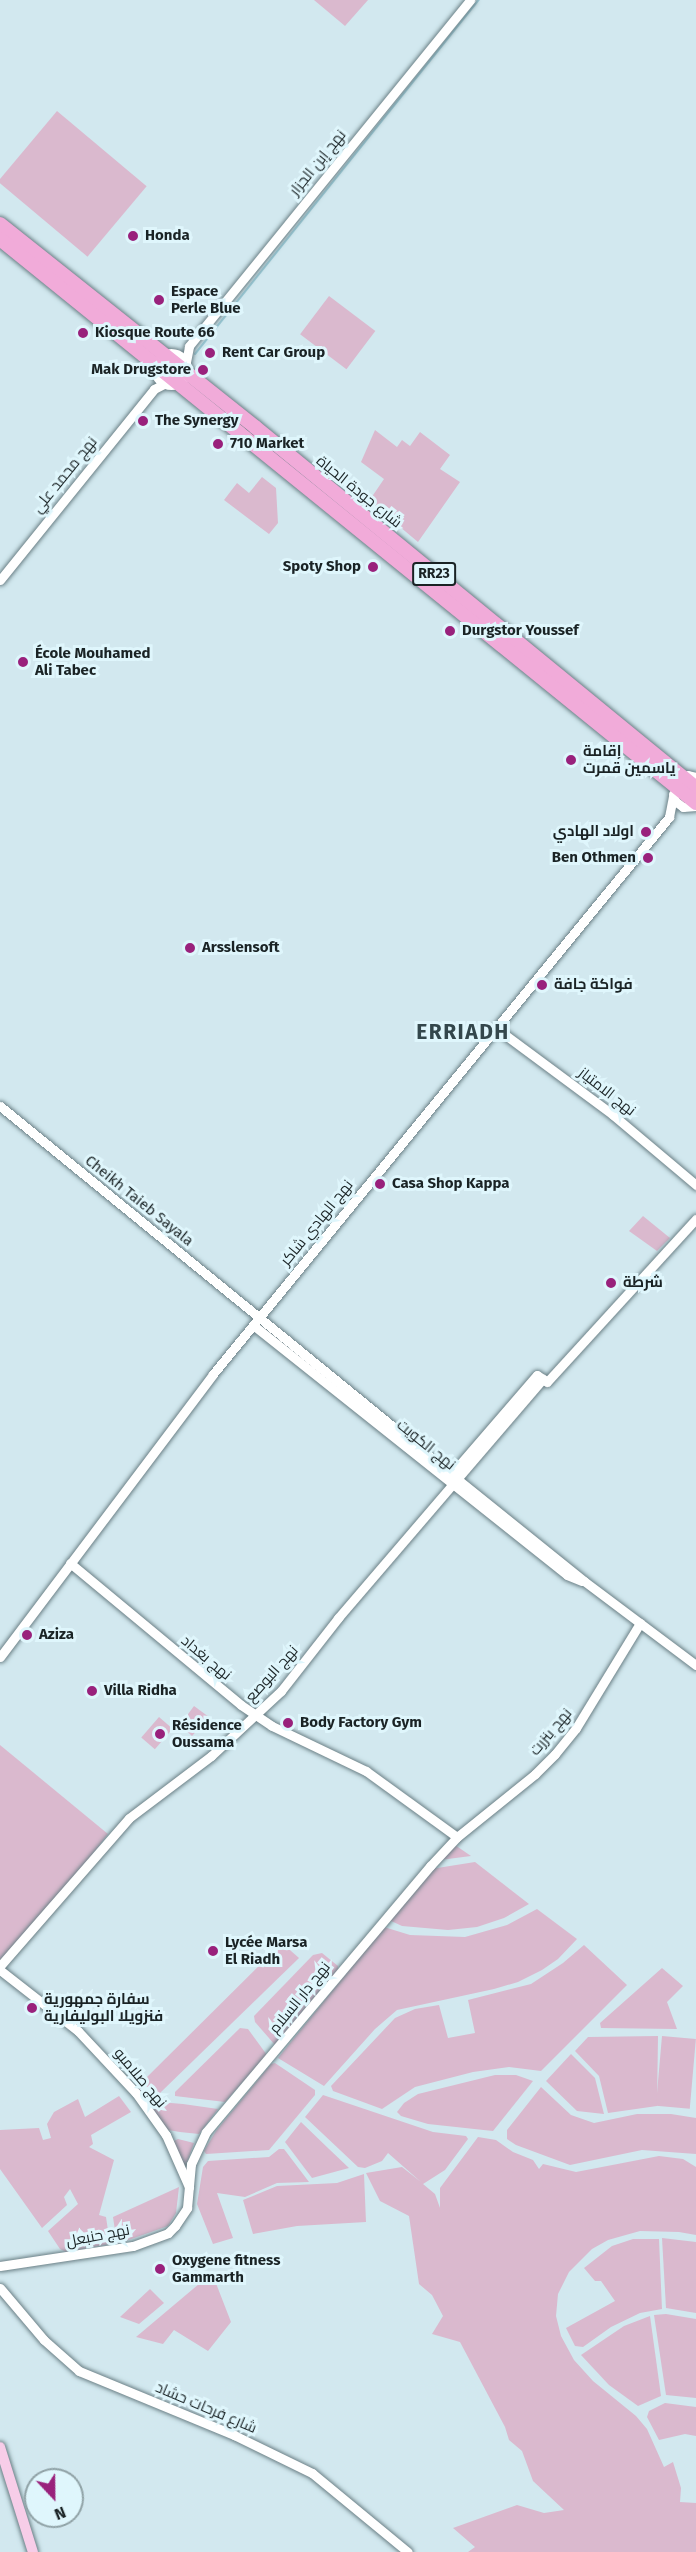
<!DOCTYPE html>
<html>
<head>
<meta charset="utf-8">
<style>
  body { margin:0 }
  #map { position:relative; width:696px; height:2552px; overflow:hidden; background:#d2e8ef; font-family:"Fira Sans",Cairo,sans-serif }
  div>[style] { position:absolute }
  .green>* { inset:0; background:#dab9ce; transform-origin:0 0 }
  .stream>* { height:2px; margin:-1px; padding:0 1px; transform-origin:1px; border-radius:1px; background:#99c8d5 }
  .roads { filter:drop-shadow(0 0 2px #6b8086) drop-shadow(0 0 2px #6b8086) }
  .minor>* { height:9px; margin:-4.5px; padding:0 4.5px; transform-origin:4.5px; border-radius:4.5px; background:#fff }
  .minor>.ring { margin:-4.5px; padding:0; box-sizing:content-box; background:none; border:9px solid #fff; border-radius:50% }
  .major>* { height:10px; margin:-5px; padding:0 5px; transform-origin:5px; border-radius:5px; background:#f7cde8 }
  .highway>* { height:14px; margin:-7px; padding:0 7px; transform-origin:7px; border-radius:7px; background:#f1abd9 }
  .dots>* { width:16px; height:16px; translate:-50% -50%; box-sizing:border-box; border:3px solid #dff6fc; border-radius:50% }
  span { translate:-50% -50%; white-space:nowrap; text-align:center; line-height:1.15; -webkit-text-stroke:6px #dff6fc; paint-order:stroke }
  .shield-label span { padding:2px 4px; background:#dff6fc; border:2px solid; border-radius:4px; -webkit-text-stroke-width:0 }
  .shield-label { font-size:14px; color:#1a2325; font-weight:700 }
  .street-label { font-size:15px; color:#1a2325 }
  .poi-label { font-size:15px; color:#1a2325; font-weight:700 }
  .left { translate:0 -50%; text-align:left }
  .right { translate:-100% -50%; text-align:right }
  .district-label { font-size:21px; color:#33474c; font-weight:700; letter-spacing:1.5px }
  .north { position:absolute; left:24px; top:2468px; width:60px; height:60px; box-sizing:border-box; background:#dff6fc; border:2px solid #90a2a6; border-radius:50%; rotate:158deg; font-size:16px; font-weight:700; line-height:24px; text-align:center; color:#1a2325 }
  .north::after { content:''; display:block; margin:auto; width:21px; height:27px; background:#99217c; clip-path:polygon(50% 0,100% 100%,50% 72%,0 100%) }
</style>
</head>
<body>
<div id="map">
  <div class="green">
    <div style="clip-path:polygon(314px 0,368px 0,345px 26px)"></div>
    <div style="left:57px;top:111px;width:117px;height:92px;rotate:40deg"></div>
    <div style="left:329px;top:296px;width:58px;height:48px;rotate:37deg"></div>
    <div style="clip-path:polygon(375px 430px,397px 447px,402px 440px,410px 446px,420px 432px,450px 455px,440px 469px,460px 482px,418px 542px,369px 501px,384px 479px,361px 462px)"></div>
    <div style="clip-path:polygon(262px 477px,276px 488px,278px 523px,269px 534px,224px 500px,237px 483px,249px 493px)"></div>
    <div style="clip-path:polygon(643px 1216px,670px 1238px,657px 1251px,629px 1231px)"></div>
    <div style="clip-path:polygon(194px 1706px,209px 1717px,192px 1736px,180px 1725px)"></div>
    <div style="left:159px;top:1717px;width:18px;height:27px;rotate:41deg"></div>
    <div style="clip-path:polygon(0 1745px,108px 1834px,78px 1873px,0 1963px)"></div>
    <div style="clip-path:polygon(455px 1845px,471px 1856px,440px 1860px)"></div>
    <div style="clip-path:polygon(475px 1862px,529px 1904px,504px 1918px,477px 1927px,448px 1930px,402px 1926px,389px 1920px,431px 1869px)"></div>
    <div style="clip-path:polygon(537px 1909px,577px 1939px,558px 1959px,542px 1970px,518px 1982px,494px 1989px,397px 2010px,375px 2029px,324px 2086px,278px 2058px,384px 1927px,410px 1935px,465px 1937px,507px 1925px)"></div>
    <div style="clip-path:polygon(282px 1943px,299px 1958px,160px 2093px,137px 2091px,143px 2081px)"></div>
    <div style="clip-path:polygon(584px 1945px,627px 1985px,541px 2071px,509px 2067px,473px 2072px,415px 2087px,382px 2109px,333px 2091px,331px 2086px,395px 2018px,415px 2009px,439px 2005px,448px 2038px,475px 2033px,468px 2000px,531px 1984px,563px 1963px)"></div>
    <div style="clip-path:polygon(322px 1953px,338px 1966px,338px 1971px,275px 2045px,255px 2022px,254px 2016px,313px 1955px)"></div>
    <div style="clip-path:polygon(662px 1968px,683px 1986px,667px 2002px,677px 2029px,601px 2028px,600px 2023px)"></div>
    <div style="clip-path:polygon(240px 2028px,248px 2029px,267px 2055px,225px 2102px,175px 2096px,175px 2092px)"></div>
    <div style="clip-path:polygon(658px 2036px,657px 2106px,608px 2113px,599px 2076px,575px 2051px,588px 2037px)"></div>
    <div style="left:662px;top:2036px;width:34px;height:70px;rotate:5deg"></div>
    <div style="clip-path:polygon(571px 2054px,595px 2078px,604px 2114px,577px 2111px,546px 2081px)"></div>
    <div style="clip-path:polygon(275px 2063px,315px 2090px,315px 2095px,269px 2150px,206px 2154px,204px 2151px,216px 2131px,271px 2064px)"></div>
    <div style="clip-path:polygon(495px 2075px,516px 2075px,533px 2081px,493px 2131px,428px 2124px,401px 2116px,397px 2112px,404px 2103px,418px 2094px)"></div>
    <div style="clip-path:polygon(541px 2087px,571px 2115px,594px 2123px,637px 2114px,671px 2114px,696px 2118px,696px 2154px,642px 2150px,570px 2165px,516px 2145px,507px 2139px,507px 2130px)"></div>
    <div style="clip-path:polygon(323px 2095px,433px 2132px,466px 2136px,468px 2139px,445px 2170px,423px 2184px,435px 2194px,440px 2208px,440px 2188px,478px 2137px,496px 2140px,513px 2152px,533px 2160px,539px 2169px,543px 2164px,576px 2172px,659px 2156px,683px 2159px,696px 2167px,696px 2235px,679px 2232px,640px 2231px,608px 2240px,592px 2249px,569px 2272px,558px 2294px,556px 2316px,561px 2336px,574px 2360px,593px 2381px,636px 2416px,647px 2429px,664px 2467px,673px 2462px,681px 2488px,680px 2502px,696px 2503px,696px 2552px,468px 2552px,475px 2547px,453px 2528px,517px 2505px,544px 2513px,564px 2510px,533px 2481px,522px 2451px,509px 2440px,505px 2427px,460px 2342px,432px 2334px,443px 2316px,432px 2295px,419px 2284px,409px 2216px,380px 2201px,366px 2173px,402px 2167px,421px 2182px,388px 2153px,382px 2161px,365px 2168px,358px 2167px,305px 2117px)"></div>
    <div style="clip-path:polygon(119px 2096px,131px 2112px,91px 2135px,93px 2144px,89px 2147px,114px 2160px,99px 2215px,106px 2217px,110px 2244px,66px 2252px,60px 2249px,48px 2231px,78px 2204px,70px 2189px,64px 2197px,67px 2205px,42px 2228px,0 2169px,0 2130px,39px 2128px,43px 2140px,51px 2138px,47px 2124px,54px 2112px,78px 2099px,85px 2117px)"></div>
    <div style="clip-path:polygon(147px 2101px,183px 2104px,218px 2109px,199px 2134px,180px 2132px,168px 2130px)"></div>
    <div style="clip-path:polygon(301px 2122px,329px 2149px,349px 2168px,312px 2178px,285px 2142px)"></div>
    <div style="clip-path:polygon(178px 2139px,194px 2143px,186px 2165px,182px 2166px,172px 2142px)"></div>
    <div style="clip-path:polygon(279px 2149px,284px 2149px,309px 2182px,277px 2183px,245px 2197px,217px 2193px,233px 2238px,213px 2244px,197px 2204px,203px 2167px,208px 2161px,269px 2157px)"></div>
    <div style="clip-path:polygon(364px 2174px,366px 2222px,297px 2226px,253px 2234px,243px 2200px,277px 2186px,337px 2183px)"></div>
    <div style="clip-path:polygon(179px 2187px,176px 2213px,168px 2226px,117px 2244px,113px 2217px)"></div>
    <div style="clip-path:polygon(662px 2238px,696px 2242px,696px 2313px,666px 2308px)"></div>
    <div style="clip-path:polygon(633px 2239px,659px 2239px,662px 2309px,640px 2313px,611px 2327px,583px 2347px,575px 2346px,566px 2328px,615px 2301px,601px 2281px,595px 2281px,584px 2268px,612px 2246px)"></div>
    <div style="clip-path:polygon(212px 2273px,231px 2322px,208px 2351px,174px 2330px,163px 2344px,136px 2337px)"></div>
    <div style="clip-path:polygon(150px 2289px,164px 2303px,139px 2324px,120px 2317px)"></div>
    <div style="clip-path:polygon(666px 2314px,696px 2319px,696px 2398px,666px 2395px,654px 2315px)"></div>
    <div style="clip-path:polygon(650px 2316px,661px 2396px,638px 2406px,609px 2385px,581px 2355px,624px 2326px)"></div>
    <div style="clip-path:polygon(665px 2403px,696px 2407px,696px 2436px,685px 2434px,659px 2440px,647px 2417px,649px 2411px)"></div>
  </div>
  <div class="stream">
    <div style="left:195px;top:354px;width:454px;rotate:-51.3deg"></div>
  </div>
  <div class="roads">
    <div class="minor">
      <div class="ring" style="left:155px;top:353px;width:23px;height:23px"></div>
      <div style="left:186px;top:362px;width:16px;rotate:-79deg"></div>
      <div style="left:189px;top:346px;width:446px;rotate:-50.9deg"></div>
      <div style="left:0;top:580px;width:245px;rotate:-51.1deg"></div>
      <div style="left:154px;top:389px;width:11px;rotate:-27deg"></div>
      <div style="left:680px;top:777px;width:8px;rotate:-14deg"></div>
      <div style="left:688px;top:775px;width:8px;rotate:14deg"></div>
      <div style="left:673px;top:794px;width:7px;rotate:74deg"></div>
      <div style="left:675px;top:801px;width:10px;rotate:37deg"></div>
      <div style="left:683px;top:807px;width:13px;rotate:-4deg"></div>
      <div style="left:496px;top:1028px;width:146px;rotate:36.6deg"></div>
      <div style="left:613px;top:1115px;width:109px;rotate:40.1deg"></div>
      <div style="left:0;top:1106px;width:582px;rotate:39.21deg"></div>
      <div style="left:451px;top:1474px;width:171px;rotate:38.8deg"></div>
      <div style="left:584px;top:1581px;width:140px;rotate:36.9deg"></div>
      <div style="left:253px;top:1325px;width:401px;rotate:38.5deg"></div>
      <div style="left:567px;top:1575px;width:16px;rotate:22deg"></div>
      <div style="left:448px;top:1478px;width:136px;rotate:-49.2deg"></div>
      <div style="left:537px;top:1375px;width:12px;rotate:35deg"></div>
      <div style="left:547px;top:1382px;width:221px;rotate:-47.6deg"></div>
      <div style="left:70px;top:1563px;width:222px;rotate:39.7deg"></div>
      <div style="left:241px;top:1705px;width:37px;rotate:34deg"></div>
      <div style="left:272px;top:1726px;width:104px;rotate:25.6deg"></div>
      <div style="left:366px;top:1771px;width:112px;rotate:36deg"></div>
      <div style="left:0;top:1657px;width:354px;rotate:-53deg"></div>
      <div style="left:213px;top:1374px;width:720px;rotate:-50.69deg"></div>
      <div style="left:669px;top:817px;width:21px;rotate:-79deg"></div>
      <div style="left:0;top:1966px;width:196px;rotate:-48.9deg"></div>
      <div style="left:129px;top:1818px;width:103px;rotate:-37.1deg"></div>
      <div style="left:211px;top:1756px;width:96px;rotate:-42.9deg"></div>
      <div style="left:281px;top:1691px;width:93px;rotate:-52deg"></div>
      <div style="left:338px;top:1618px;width:315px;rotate:-49.4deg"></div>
      <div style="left:0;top:1970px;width:99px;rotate:38deg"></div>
      <div style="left:78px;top:2031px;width:85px;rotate:46.9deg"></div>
      <div style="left:136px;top:2093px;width:52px;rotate:54.5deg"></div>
      <div style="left:166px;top:2135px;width:57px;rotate:66.1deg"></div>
      <div style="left:0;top:2266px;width:134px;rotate:-8.6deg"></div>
      <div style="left:133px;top:2246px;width:37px;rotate:-20deg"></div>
      <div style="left:168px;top:2233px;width:10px;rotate:-45deg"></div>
      <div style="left:175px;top:2226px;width:22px;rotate:-56deg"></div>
      <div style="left:187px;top:2208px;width:44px;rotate:-84.8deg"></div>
      <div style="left:191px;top:2164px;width:35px;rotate:-65deg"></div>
      <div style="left:206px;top:2132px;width:348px;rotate:-49.9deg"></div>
      <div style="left:430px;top:1866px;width:40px;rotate:-47deg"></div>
      <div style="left:457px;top:1837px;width:100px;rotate:-38.9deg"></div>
      <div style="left:535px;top:1774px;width:28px;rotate:-45deg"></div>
      <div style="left:555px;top:1754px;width:33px;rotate:-51deg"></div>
      <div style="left:576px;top:1728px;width:123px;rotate:-58.6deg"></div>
      <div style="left:0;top:2288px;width:68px;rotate:49.8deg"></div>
      <div style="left:44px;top:2340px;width:47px;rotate:41.5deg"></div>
      <div style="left:79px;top:2371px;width:168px;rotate:22.4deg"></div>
      <div style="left:234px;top:2435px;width:87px;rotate:26deg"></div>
      <div style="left:312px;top:2473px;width:124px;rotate:39.5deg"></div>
    </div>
    <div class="major">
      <div style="left:0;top:2447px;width:110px;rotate:72.6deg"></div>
    </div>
    <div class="highway">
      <div style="left:0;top:224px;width:326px;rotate:38.5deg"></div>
      <div style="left:255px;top:427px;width:570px;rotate:39.3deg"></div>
      <div style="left:0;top:239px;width:896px;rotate:39.02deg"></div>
    </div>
  </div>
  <div class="dots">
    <div style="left:133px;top:236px;background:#99217c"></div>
    <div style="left:159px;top:300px;background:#99217c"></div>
    <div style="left:83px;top:333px;background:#99217c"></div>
    <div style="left:210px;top:353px;background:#99217c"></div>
    <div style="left:203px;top:370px;background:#99217c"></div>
    <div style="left:143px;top:421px;background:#99217c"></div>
    <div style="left:218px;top:444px;background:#99217c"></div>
    <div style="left:373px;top:567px;background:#99217c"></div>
    <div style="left:450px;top:631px;background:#99217c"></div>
    <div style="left:23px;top:662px;background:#99217c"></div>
    <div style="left:571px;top:760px;background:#99217c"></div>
    <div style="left:646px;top:832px;background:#99217c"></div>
    <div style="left:648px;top:858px;background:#99217c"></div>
    <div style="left:190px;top:948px;background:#99217c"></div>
    <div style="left:542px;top:985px;background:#99217c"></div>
    <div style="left:380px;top:1184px;background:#99217c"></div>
    <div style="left:611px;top:1283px;background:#99217c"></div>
    <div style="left:27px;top:1635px;background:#99217c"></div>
    <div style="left:92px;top:1691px;background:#99217c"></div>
    <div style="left:288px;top:1723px;background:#99217c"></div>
    <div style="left:160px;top:1734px;background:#99217c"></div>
    <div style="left:213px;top:1951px;background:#99217c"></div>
    <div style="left:32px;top:2008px;background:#99217c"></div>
    <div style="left:160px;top:2269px;background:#99217c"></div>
  </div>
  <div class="shield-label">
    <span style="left:434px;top:574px">RR23</span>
  </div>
  <div class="street-label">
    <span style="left:318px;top:163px;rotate:-51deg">نهج إبن الجزار</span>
    <span style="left:65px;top:475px;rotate:-51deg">نهج محمد علي</span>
    <span style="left:359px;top:492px;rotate:39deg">شارع جودة الحياة</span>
    <span style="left:607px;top:1092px;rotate:38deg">نهج الامتياز</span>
    <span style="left:139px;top:1201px;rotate:39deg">Cheikh Taieb Sayala</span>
    <span style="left:317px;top:1223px;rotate:-51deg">نهج الهادي شاكر</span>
    <span style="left:426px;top:1445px;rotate:39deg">نهج الكويت</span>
    <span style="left:206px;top:1658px;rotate:40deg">نهج بغداد</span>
    <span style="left:272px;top:1674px;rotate:-48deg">نهج البوصع</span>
    <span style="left:551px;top:1732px;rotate:-50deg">نهج بنزرت</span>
    <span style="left:300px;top:1998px;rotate:-51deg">نهج دار السلام</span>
    <span style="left:140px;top:2078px;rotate:50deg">نهج صلامبو</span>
    <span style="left:98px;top:2236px;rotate:-11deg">نهج حنبعل</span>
    <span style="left:206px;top:2408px;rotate:23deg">شارع فرحات حشاد</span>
  </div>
  <div class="poi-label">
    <span class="left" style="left:145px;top:236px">Honda</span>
    <span class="left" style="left:171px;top:300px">Espace<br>Perle Blue</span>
    <span class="left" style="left:95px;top:333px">Kiosque Route 66</span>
    <span class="left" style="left:222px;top:353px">Rent Car Group</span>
    <span class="right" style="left:191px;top:370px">Mak Drugstore</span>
    <span class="left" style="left:155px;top:421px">The Synergy</span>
    <span class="left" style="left:230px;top:444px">710 Market</span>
    <span class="right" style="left:361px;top:567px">Spoty Shop</span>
    <span class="left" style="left:462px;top:631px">Durgstor Youssef</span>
    <span class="left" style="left:35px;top:662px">École Mouhamed<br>Ali Tabec</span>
    <span class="left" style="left:583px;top:760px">إقامة<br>ياسمين قمرت</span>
    <span class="right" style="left:634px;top:832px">اولاد الهادي</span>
    <span class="right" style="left:636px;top:858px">Ben Othmen</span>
    <span class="left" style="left:202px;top:948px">Arsslensoft</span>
    <span class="left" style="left:554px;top:985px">فواكة جافة</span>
    <span class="left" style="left:392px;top:1184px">Casa Shop Kappa</span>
    <span class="left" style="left:623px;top:1283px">شرطة</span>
    <span class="left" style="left:39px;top:1635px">Aziza</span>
    <span class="left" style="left:104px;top:1691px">Villa Ridha</span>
    <span class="left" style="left:300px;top:1723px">Body Factory Gym</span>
    <span class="left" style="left:172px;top:1734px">Résidence<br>Oussama</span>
    <span class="left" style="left:225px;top:1951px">Lycée Marsa<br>El Riadh</span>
    <span class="left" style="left:44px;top:2008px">سفارة جمهورية<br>فنزويلا البوليفارية</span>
    <span class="left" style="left:172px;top:2269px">Oxygene fitness<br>Gammarth</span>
  </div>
  <div class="district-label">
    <span style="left:463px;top:1032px">ERRIADH</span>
  </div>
  <div class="north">N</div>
</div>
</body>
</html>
